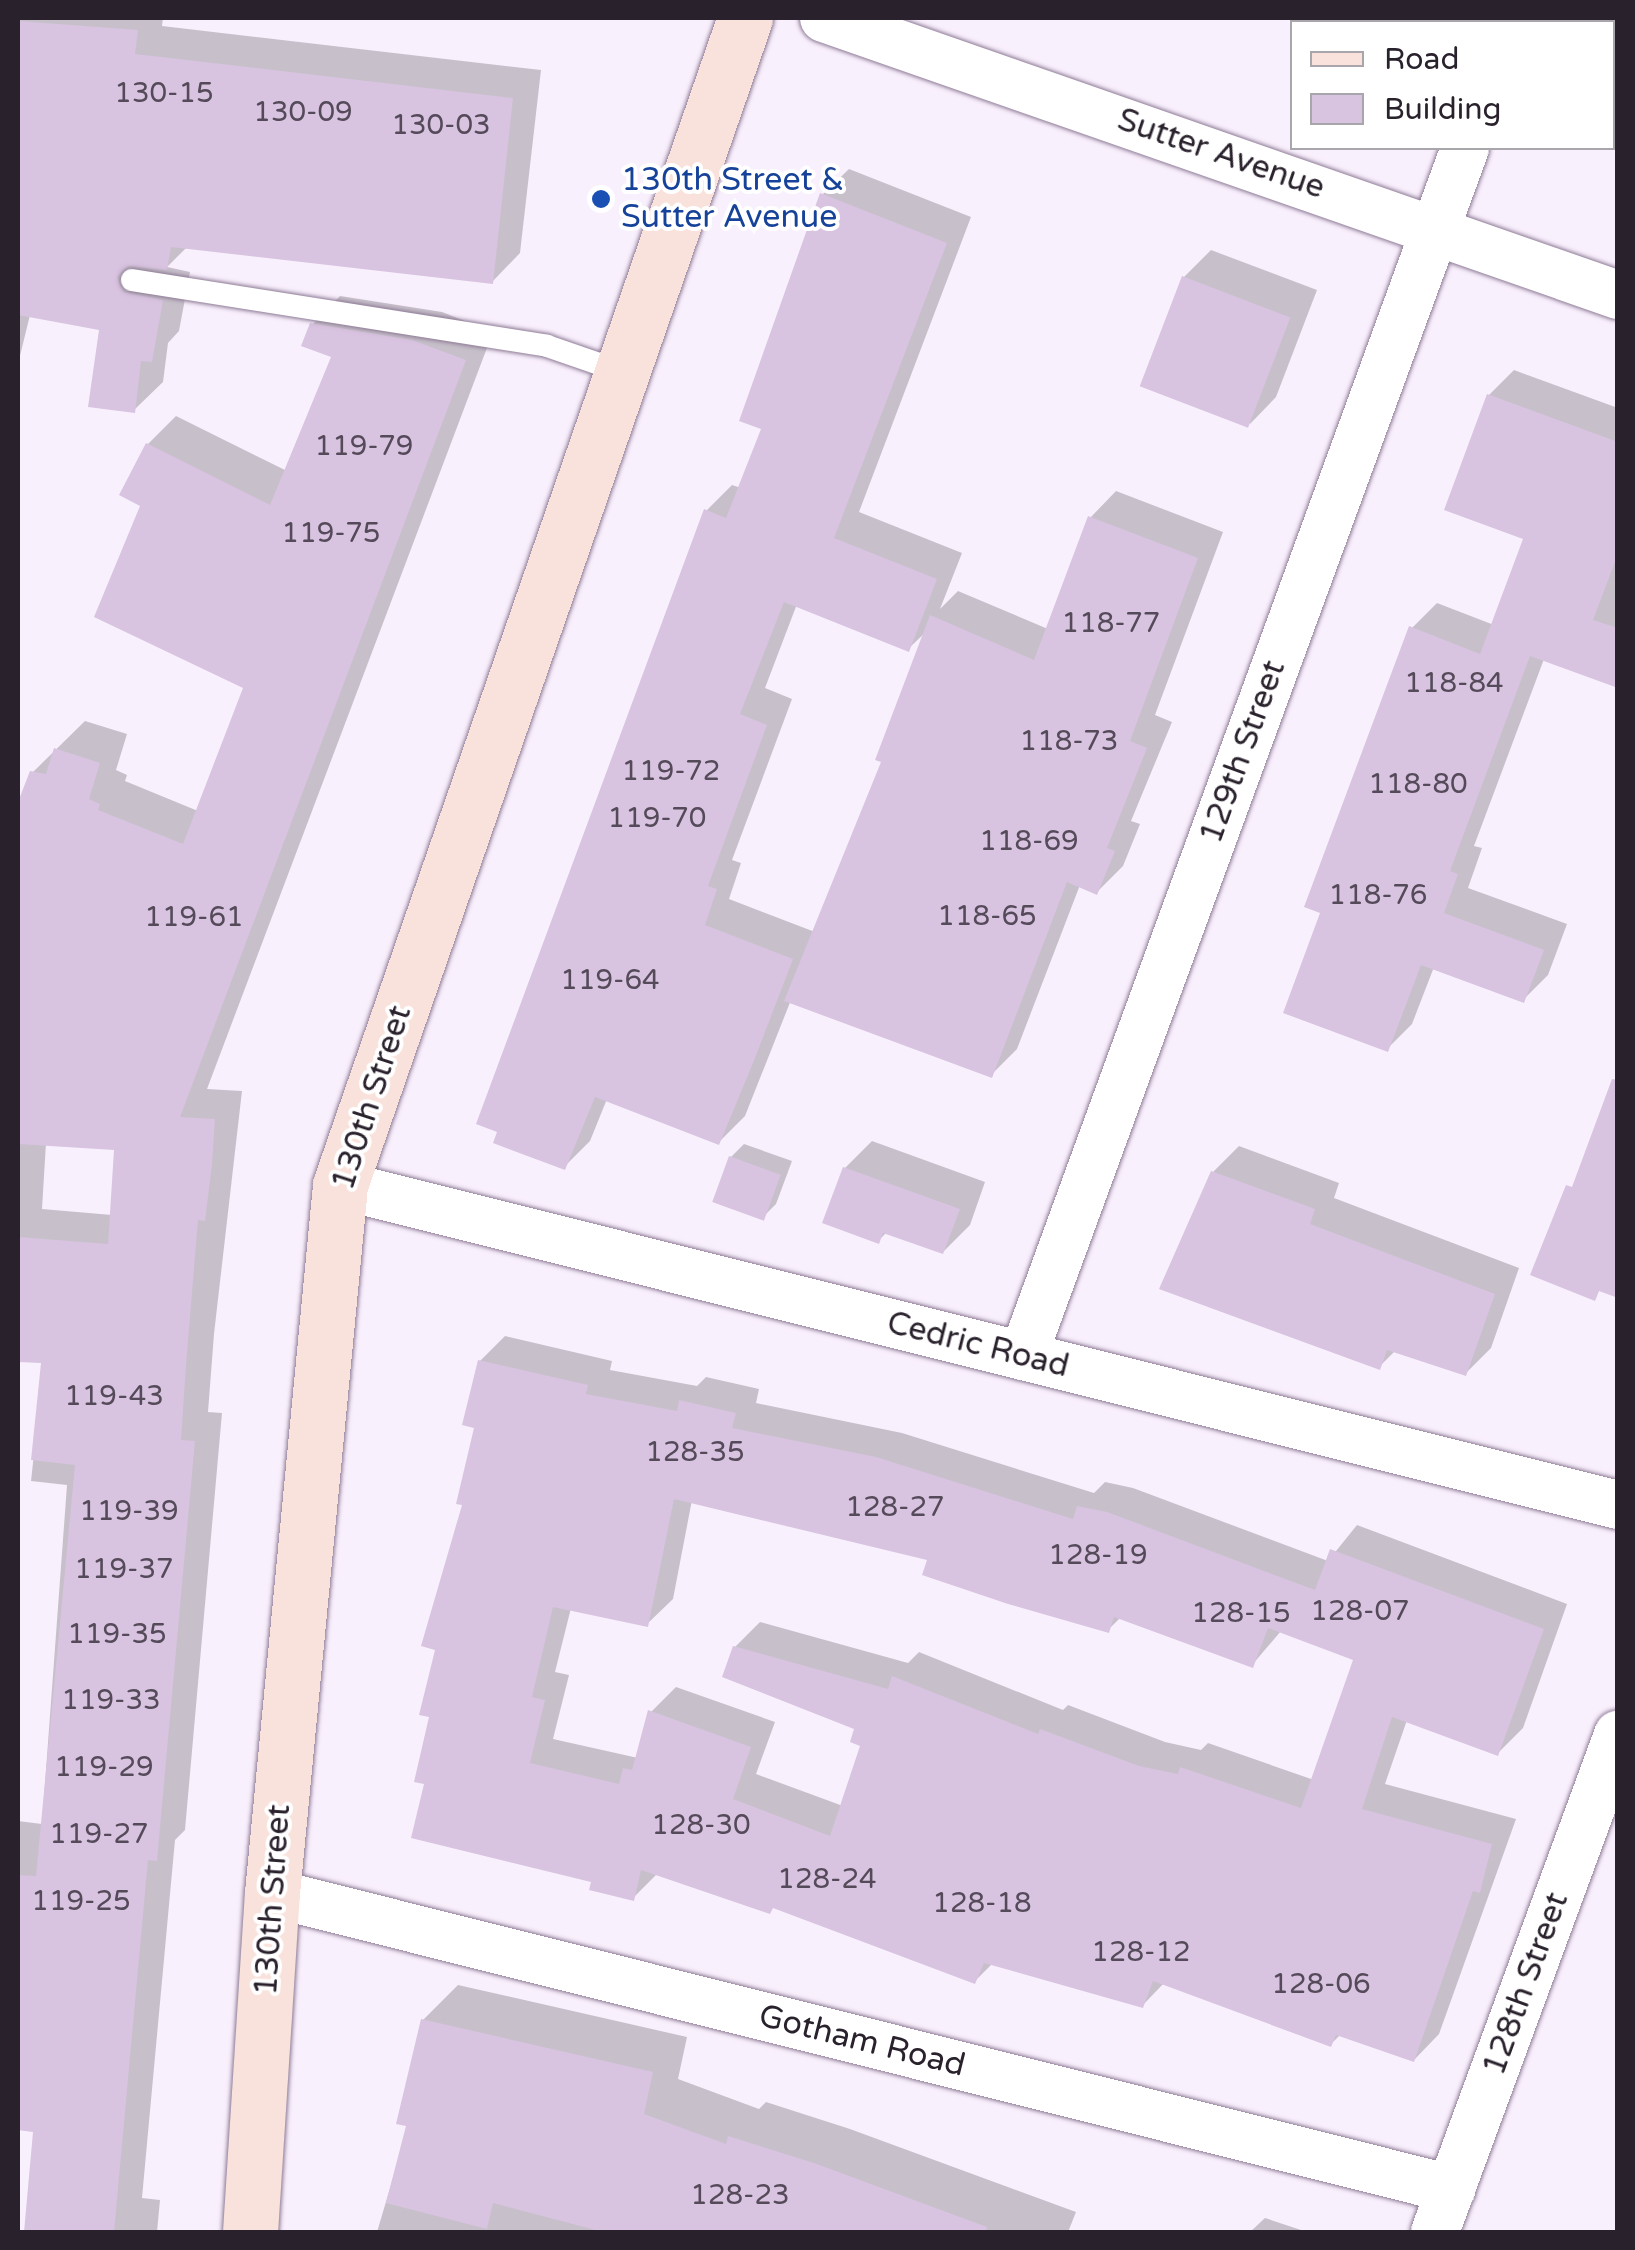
<!DOCTYPE html>
<html>
<head>
<meta charset="utf-8">
<style>
  body { margin:0 }
  #map { position:relative; width:1635px; height:2250px; overflow:hidden; background:#f9f0fd; font-family:"Varela Round",sans-serif }
  div>[style] { position:absolute }
  .shadow>* { inset:0; background:#0003 }
  .building>* { inset:0; background:#d8c3e0; transform-origin:0 0 }
  .roads { filter:drop-shadow(0 0 2px #8e7b96) drop-shadow(0 0 2px #8e7b96) }
  .lane>* { height:22px; margin:-11px; padding:0 11px; transform-origin:11px; border-radius:11px; background:#fff }
  .street>* { height:48px; margin:-24px; padding:0 24px; transform-origin:24px; border-radius:24px; background:#fff }
  .secondary>* { height:55px; margin:-27.5px; padding:0 27.5px; transform-origin:27.5px; border-radius:27.5px; background:#f9e2dc }
  .dots>* { width:28px; height:28px; translate:-50% -50%; box-sizing:border-box; border:5px solid #fff; border-radius:50% }
  span { translate:-50% -50%; white-space:nowrap; text-align:center; line-height:1.15; -webkit-text-stroke:8px #fff; paint-order:stroke }
  .number-label { font-size:28px; color:#554a59 }
  .number-label span { -webkit-text-stroke-width:0 }
  .street-label { font-size:32px; color:#29212c }
  .transit-label { font-size:32px; color:#164399 }
  .left { translate:0 -50%; text-align:left }
  .frame { position:absolute; inset:0; border:20px solid #29212c; pointer-events:none }
  .legend { position:absolute; left:1290px; top:20px; width:325px; height:130px; box-sizing:border-box; background:#fff; border:2px solid #a9a6ab; margin:0; padding:12px 18px; list-style:none; font-size:30px; color:#29212c }
  .legend li { display:flex; align-items:center; gap:20px; height:50px }
  .legend b { width:50px; border:2px solid #a9a6ab }
</style>
</head>
<body>
<div id="map">
  <div class="shadow">
    <div style="clip-path:polygon(18px 18px,163px 18px,162px 26px,541px 70px,520px 253px,492px 282px,188px 246px,167px 267px,190px 272px,179px 331px,168px 343px,163px 382px,134px 410px,101px 328px,30px 315px,18px 364px)"></div>
    <div style="clip-path:polygon(1299px 18px,1416px 18px,1414px 22px)"></div>
    <div style="clip-path:polygon(1618px 50px,1618px 135px,1612px 133px)"></div>
    <div style="clip-path:polygon(evenodd,849px 169px,971px 217px,859px 512px,962px 553px,940px 609px,958px 591px,1048px 629px,1090px 518px,1116px 491px,1223px 532px,1155px 715px,1172px 722px,1131px 821px,1140px 824px,1123px 866px,1097px 892px,1080px 885px,1017px 1049px,991px 1075px,791px 1000px,745px 1116px,719px 1142px,607px 1099px,590px 1141px,564px 1167px,706px 511px,732px 485px,741px 488px,764px 427px,823px 194px,849px 169px,797px 604px,908px 649px,927px 631px,884px 761px,815px 932px,729px 899px,741px 863px,732px 860px,792px 699px,765px 688px,797px 604px)"></div>
    <div style="clip-path:polygon(1211px 250px,1317px 290px,1276px 397px,1250px 424px,1184px 277px)"></div>
    <div style="clip-path:polygon(evenodd,340px 296px,442px 312px,493px 332px,207px 1089px,242px 1091px,214px 1334px,208px 1412px,222px 1413px,185px 1830px,175px 1840px,142px 2198px,160px 2200px,157px 2232px,27px 2232px,35px 2129px,18px 2128px,18px 1821px,42px 1824px,67px 1485px,31px 1481px,37px 1426px,66px 1319px,18px 1315px,18px 809px,33px 772px,85px 721px,127px 734px,116px 770px,127px 775px,125px 781px,198px 811px,246px 687px,143px 505px,148px 444px,176px 416px,287px 471px,334px 356px,312px 325px,340px 296px,46px 1143px,117px 1147px,112px 1215px,42px 1209px,46px 1143px)"></div>
    <div style="clip-path:polygon(1514px 370px,1618px 408px,1618px 685px,1544px 659px,1474px 846px,1482px 848px,1468px 888px,1567px 924px,1548px 975px,1523px 1000px,1434px 967px,1412px 1024px,1387px 1049px,1323px 911px,1412px 628px,1437px 603px,1494px 625px,1527px 538px,1489px 395px)"></div>
    <div style="clip-path:polygon(872px 1141px,985px 1182px,970px 1225px,943px 1252px,887px 1232px,878px 1241px,845px 1168px)"></div>
    <div style="clip-path:polygon(744px 1144px,792px 1161px,776px 1204px,762px 1218px,731px 1157px)"></div>
    <div style="clip-path:polygon(1239px 1146px,1339px 1183px,1334px 1198px,1519px 1268px,1491px 1348px,1465px 1374px,1396px 1350px,1379px 1367px,1213px 1172px)"></div>
    <div style="clip-path:polygon(evenodd,505px 1336px,612px 1361px,610px 1370px,697px 1386px,706px 1377px,759px 1389px,756px 1403px,902px 1433px,1094px 1493px,1105px 1482px,1133px 1488px,1328px 1561px,1357px 1525px,1567px 1604px,1523px 1728px,1498px 1753px,1407px 1720px,1385px 1784px,1516px 1819px,1439px 2034px,1414px 2060px,1341px 2034px,1331px 2044px,1164px 1983px,1143px 2005px,993px 1963px,975px 1981px,775px 1906px,658px 1873px,633px 1898px,427px 1782px,478px 1426px,480px 1361px,505px 1336px,692px 1500px,930px 1558px,1108px 1630px,1121px 1617px,1252px 1665px,1281px 1631px,1356px 1658px,1314px 1780px,1208px 1743px,1201px 1750px,1165px 1742px,1068px 1705px,1063px 1710px,919px 1652px,908px 1663px,760px 1622px,735px 1647px,858px 1728px,864px 1744px,843px 1806px,756px 1774px,775px 1722px,676px 1687px,651px 1712px,638px 1758px,553px 1739px,569px 1675px,555px 1672px,571px 1608px,647px 1624px,673px 1599px,692px 1500px)"></div>
    <div style="clip-path:polygon(458px 1985px,687px 2037px,678px 2079px,759px 2109px,766px 2102px,850px 2129px,1076px 2212px,1068px 2232px,377px 2232px,409px 2124px,423px 2020px)"></div>
    <div style="clip-path:polygon(1265px 2218px,1307px 2232px,1250px 2232px)"></div>
  </div>
  <div class="building">
    <div style="clip-path:polygon(18px 21px,138px 30px,135px 54px,513px 98px,493px 284px,171px 247px,167px 270px,128px 266px,117px 277px,123px 292px,163px 300px,152px 362px,141px 361px,135px 413px,88px 407px,99px 330px,18px 315px)"></div>
    <div style="clip-path:polygon(820px 193px,947px 243px,834px 538px,937px 579px,909px 652px,784px 602px,740px 714px,767px 725px,708px 886px,717px 889px,705px 925px,793px 959px,755px 1058px,719px 1145px,595px 1097px,565px 1170px,493px 1143px,497px 1132px,476px 1124px,704px 509px,726px 518px,761px 429px,739px 421px)"></div>
    <div style="left:1182px;top:276px;width:116px;height:118px;rotate:21deg"></div>
    <div style="clip-path:polygon(310px 323px,412px 340px,466px 360px,180px 1117px,215px 1119px,212px 1164px,205px 1221px,198px 1220px,186px 1365px,181px 1440px,195px 1441px,157px 1861px,148px 1860px,114px 2232px,24px 2232px,33px 2132px,18px 2130px,18px 1875px,36px 1876px,75px 1465px,31px 1460px,41px 1363px,18px 1362px,18px 1237px,108px 1244px,114px 1150px,18px 1144px,18px 802px,30px 771px,46px 774px,54px 748px,100px 763px,89px 799px,100px 804px,98px 810px,183px 844px,243px 688px,94px 617px,140px 506px,119px 495px,146px 443px,270px 505px,331px 357px,301px 346px)"></div>
    <div style="clip-path:polygon(1487px 394px,1618px 442px,1618px 554px,1593px 620px,1618px 628px,1618px 688px,1530px 656px,1450px 871px,1458px 874px,1444px 913px,1544px 950px,1524px 1003px,1421px 965px,1388px 1052px,1283px 1013px,1320px 913px,1304px 907px,1409px 626px,1480px 654px,1523px 539px,1444px 510px)"></div>
    <div style="clip-path:polygon(1088px 516px,1198px 558px,1130px 741px,1147px 748px,1107px 848px,1115px 851px,1097px 895px,1067px 882px,992px 1078px,784px 1001px,881px 762px,875px 760px,930px 615px,1034px 660px)"></div>
    <div style="clip-path:polygon(1612px 1079px,1618px 1080px,1618px 1298px,1599px 1291px,1595px 1301px,1530px 1275px,1566px 1185px,1572px 1187px)"></div>
    <div style="left:729px;top:1156px;width:55px;height:49px;rotate:20deg"></div>
    <div style="clip-path:polygon(843px 1167px,960px 1209px,943px 1254px,883px 1233px,879px 1244px,822px 1223px)"></div>
    <div style="clip-path:polygon(1211px 1171px,1315px 1209px,1310px 1224px,1495px 1294px,1466px 1376px,1387px 1350px,1380px 1370px,1159px 1289px)"></div>
    <div style="clip-path:polygon(evenodd,478px 1360px,588px 1385px,586px 1394px,677px 1411px,679px 1400px,736px 1413px,732px 1428px,876px 1457px,1073px 1519px,1077px 1506px,1107px 1512px,1315px 1590px,1330px 1549px,1544px 1629px,1498px 1756px,1392px 1717px,1362px 1809px,1492px 1844px,1480px 1893px,1473px 1891px,1414px 2062px,1336px 2035px,1331px 2047px,1153px 1981px,1143px 2008px,984px 1963px,975px 1984px,773px 1908px,770px 1914px,641px 1870px,634px 1901px,589px 1890px,591px 1882px,411px 1838px,424px 1784px,414px 1782px,429px 1717px,419px 1715px,435px 1650px,421px 1646px,462px 1505px,456px 1504px,474px 1428px,462px 1425px,478px 1360px,674px 1499px,927px 1560px,922px 1575px,1008px 1604px,1109px 1633px,1114px 1617px,1253px 1668px,1268px 1628px,1353px 1660px,1301px 1808px,1180px 1767px,1178px 1774px,1139px 1766px,1040px 1729px,1038px 1734px,892px 1676px,888px 1689px,733px 1646px,722px 1677px,854px 1729px,850px 1742px,860px 1746px,830px 1836px,733px 1799px,751px 1747px,648px 1710px,632px 1770px,623px 1768px,619px 1784px,530px 1763px,545px 1700px,532px 1697px,553px 1607px,648px 1627px,674px 1499px)"></div>
    <div style="clip-path:polygon(421px 2019px,653px 2072px,644px 2114px,726px 2144px,728px 2136px,814px 2163px,987px 2227px,986px 2232px,603px 2232px,493px 2203px,487px 2229px,386px 2203px,406px 2126px,396px 2124px)"></div>
  </div>
  <div class="roads">
    <div class="lane">
      <div style="left:132px;top:280px;width:420px;rotate:9deg"></div>
      <div style="left:547px;top:346px;width:79px;rotate:19.1deg"></div>
    </div>
    <div class="street">
      <div style="left:824px;top:18px;width:841px;rotate:19.23deg"></div>
      <div style="left:1511px;top:22px;width:4px;rotate:-63deg"></div>
      <div style="left:340px;top:1185px;width:1317px;rotate:14.06deg"></div>
      <div style="left:1023px;top:1356px;width:1286px;rotate:-69.9deg"></div>
      <div style="left:272px;top:1893px;width:1216px;rotate:14.09deg"></div>
      <div style="left:1435px;top:2232px;width:530px;rotate:-69.79deg"></div>
    </div>
    <div class="secondary">
      <div style="left:250px;top:2232px;width:340px;rotate:-86.3deg"></div>
      <div style="left:272px;top:1893px;width:711px;rotate:-84.51deg"></div>
      <div style="left:340px;top:1185px;width:1235px;rotate:-70.86deg"></div>
    </div>
  </div>
  <div class="dots">
    <div style="left:601px;top:199px;background:#1a4fb4"></div>
  </div>
  <div class="number-label">
    <span style="left:164px;top:93px">130-15</span>
    <span style="left:303px;top:112px">130-09</span>
    <span style="left:441px;top:125px">130-03</span>
    <span style="left:364px;top:446px">119-79</span>
    <span style="left:331px;top:533px">119-75</span>
    <span style="left:1111px;top:623px">118-77</span>
    <span style="left:1454px;top:683px">118-84</span>
    <span style="left:1069px;top:741px">118-73</span>
    <span style="left:671px;top:771px">119-72</span>
    <span style="left:1418px;top:784px">118-80</span>
    <span style="left:657px;top:818px">119-70</span>
    <span style="left:1029px;top:841px">118-69</span>
    <span style="left:1378px;top:895px">118-76</span>
    <span style="left:987px;top:916px">118-65</span>
    <span style="left:194px;top:917px">119-61</span>
    <span style="left:610px;top:980px">119-64</span>
    <span style="left:114px;top:1396px">119-43</span>
    <span style="left:695px;top:1452px">128-35</span>
    <span style="left:895px;top:1507px">128-27</span>
    <span style="left:129px;top:1511px">119-39</span>
    <span style="left:1098px;top:1555px">128-19</span>
    <span style="left:124px;top:1569px">119-37</span>
    <span style="left:1360px;top:1611px">128-07</span>
    <span style="left:1241px;top:1613px">128-15</span>
    <span style="left:117px;top:1634px">119-35</span>
    <span style="left:111px;top:1700px">119-33</span>
    <span style="left:104px;top:1767px">119-29</span>
    <span style="left:701px;top:1825px">128-30</span>
    <span style="left:99px;top:1834px">119-27</span>
    <span style="left:827px;top:1879px">128-24</span>
    <span style="left:81px;top:1901px">119-25</span>
    <span style="left:982px;top:1903px">128-18</span>
    <span style="left:1141px;top:1952px">128-12</span>
    <span style="left:1321px;top:1984px">128-06</span>
    <span style="left:740px;top:2195px">128-23</span>
  </div>
  <div class="street-label">
    <span style="left:1221px;top:154px;rotate:19deg">Sutter Avenue</span>
    <span style="left:1243px;top:752px;rotate:-70deg">129th Street</span>
    <span style="left:372px;top:1098px;rotate:-72deg">130th Street</span>
    <span style="left:978px;top:1345px;rotate:14deg">Cedric Road</span>
    <span style="left:273px;top:1900px;rotate:-86deg">130th Street</span>
    <span style="left:1526px;top:1984px;rotate:-70deg">128th Street</span>
    <span style="left:862px;top:2041px;rotate:14deg">Gotham Road</span>
  </div>
  <div class="transit-label">
    <span class="left" style="left:621px;top:199px">130th Street &amp;<br>Sutter Avenue</span>
  </div>
  <div class="frame"></div>
  <ul class="legend">
  <li><b style="height:12px;background:#f9e2dc"></b>Road</li>
  <li><b style="height:28px;background:#d8c3e0"></b>Building</li>
  </ul>
</div>
</body>
</html>
